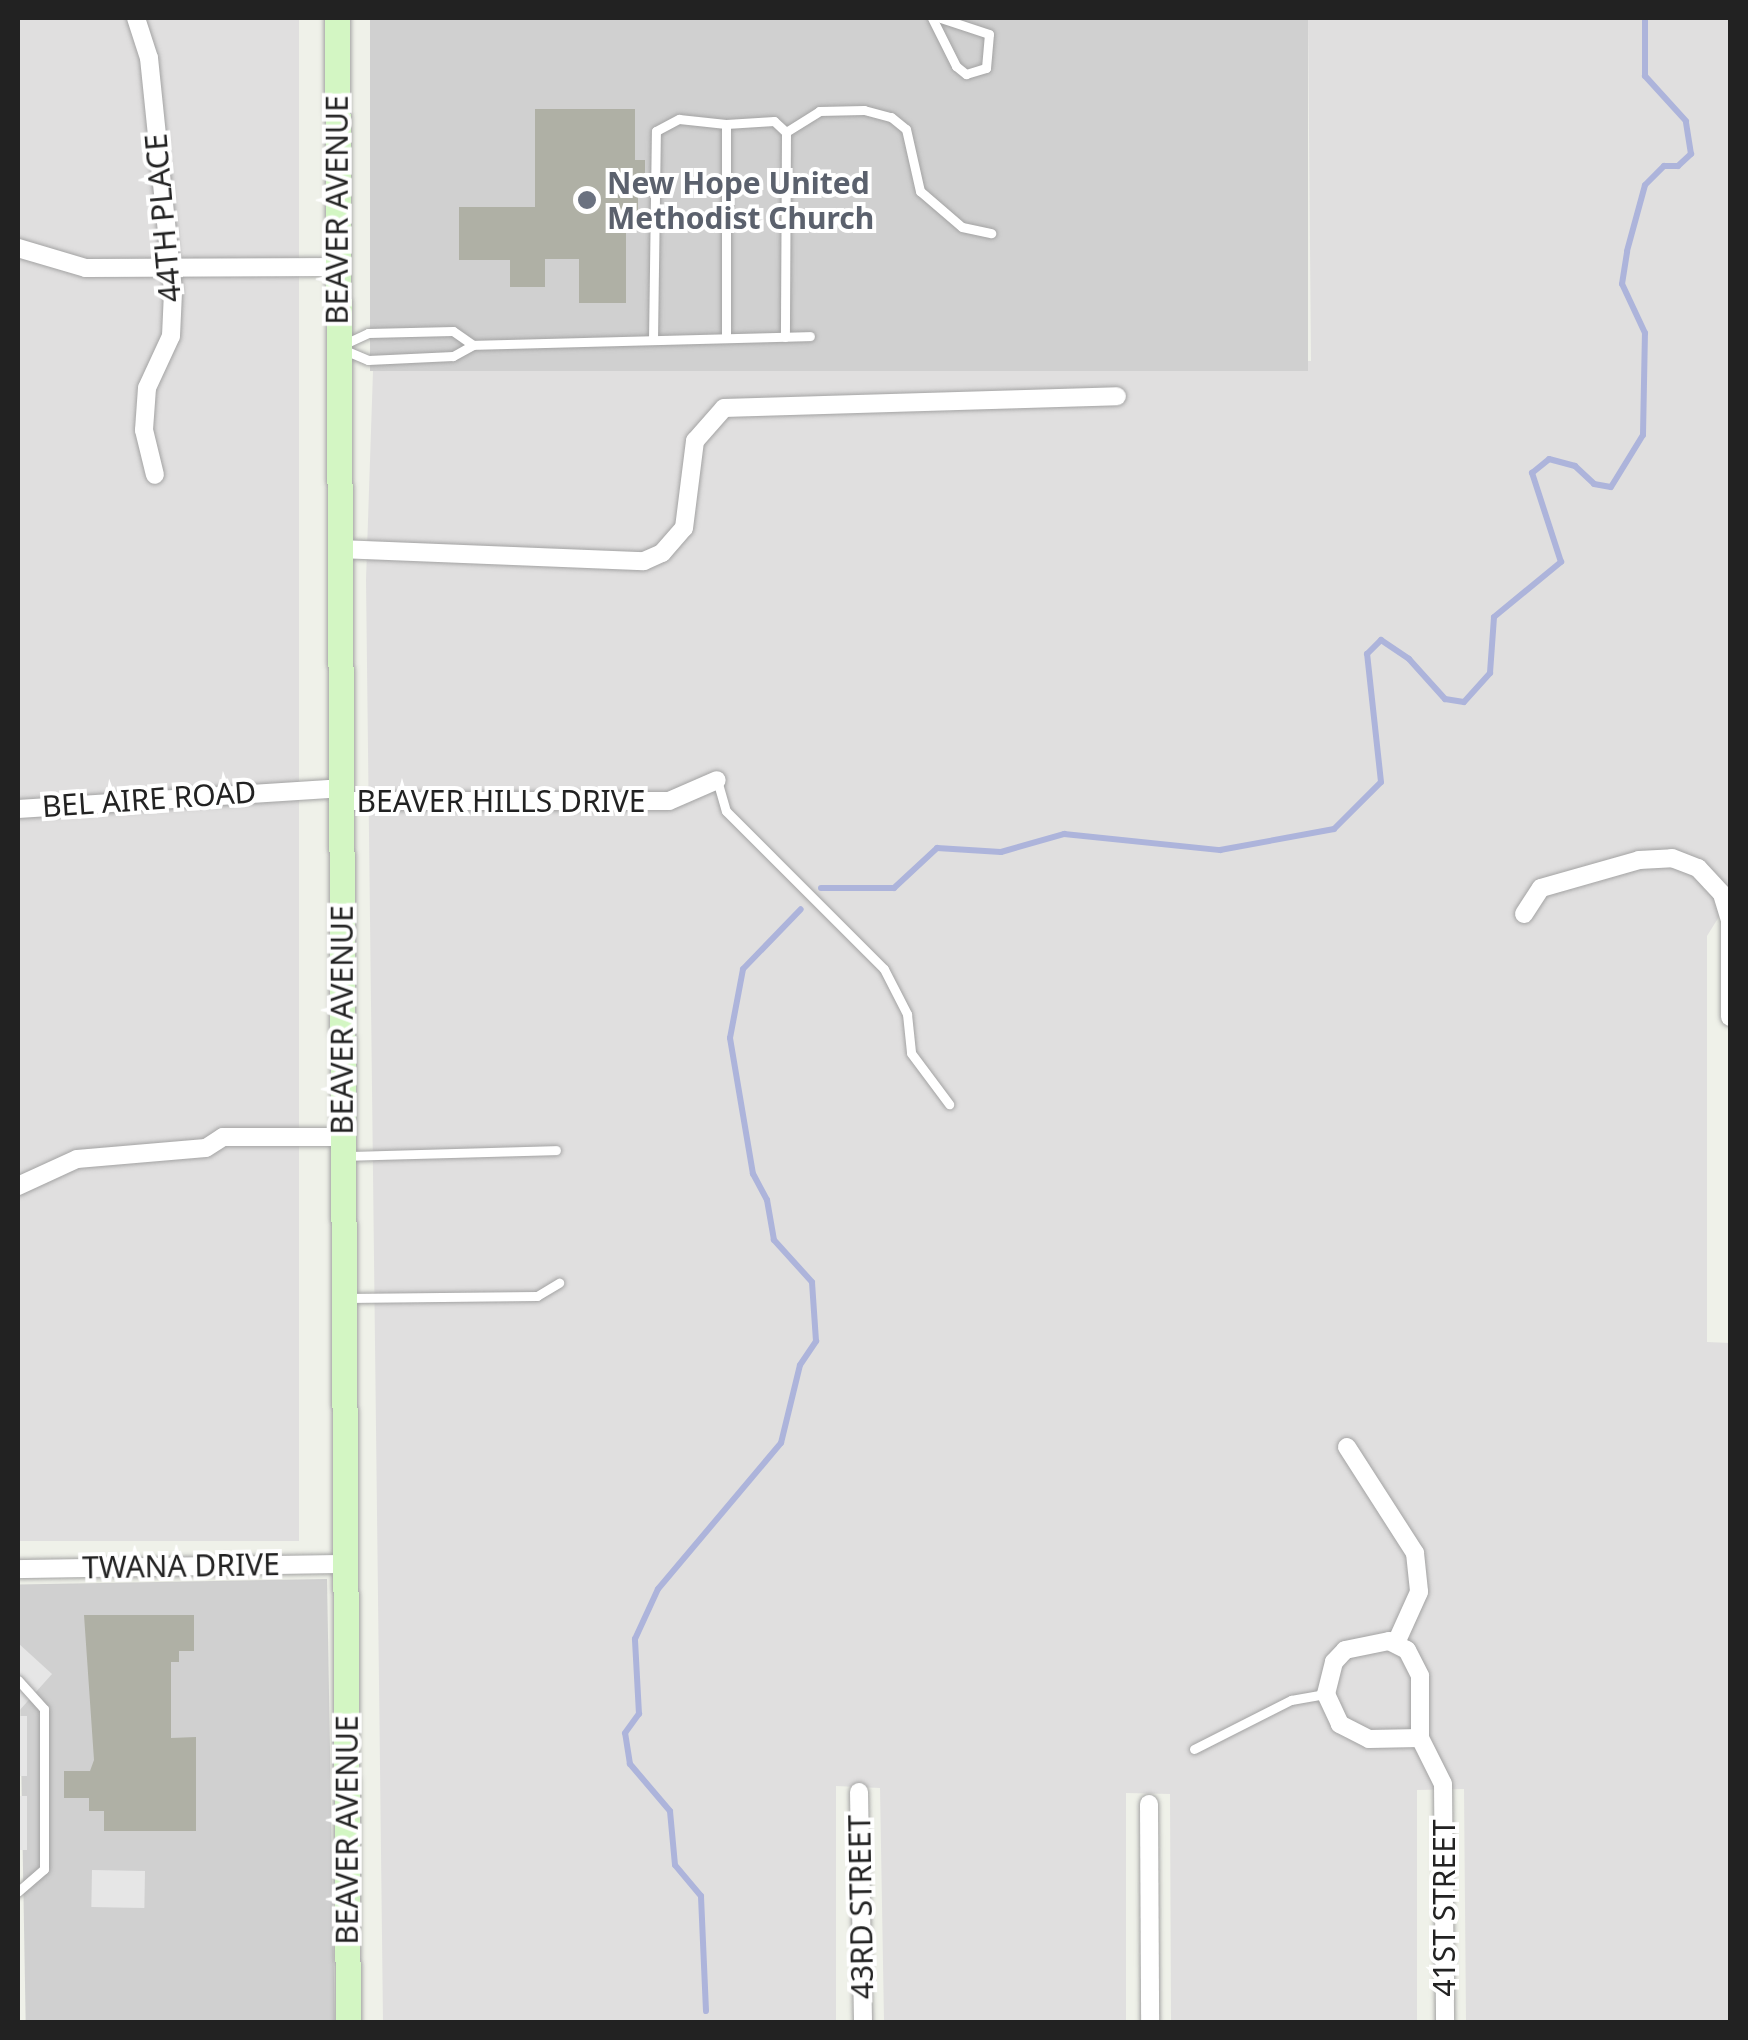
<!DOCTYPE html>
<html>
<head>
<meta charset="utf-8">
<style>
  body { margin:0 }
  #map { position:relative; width:1748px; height:2040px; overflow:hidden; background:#eff1e9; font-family:"Noto Sans",sans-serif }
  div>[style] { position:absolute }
  .residential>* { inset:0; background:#e0dfdf; transform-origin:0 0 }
  .religious>* { inset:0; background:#d0d0d0; transform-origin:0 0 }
  .parking>* { inset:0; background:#e6e6e6; transform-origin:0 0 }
  .stream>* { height:6px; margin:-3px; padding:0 3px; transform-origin:3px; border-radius:3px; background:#adb4db }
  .building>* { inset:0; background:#afb0a5 }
  .roads { filter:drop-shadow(0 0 2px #a3a3a3) drop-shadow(0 0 2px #a3a3a3) }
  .service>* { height:9px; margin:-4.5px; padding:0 4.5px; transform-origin:4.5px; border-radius:4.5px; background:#fff }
  .minor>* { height:18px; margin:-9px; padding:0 9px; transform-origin:9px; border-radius:9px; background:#fff }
  .secondary>* { height:25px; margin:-12.5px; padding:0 12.5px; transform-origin:12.5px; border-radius:12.5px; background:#d3f6c3 }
  .dots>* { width:28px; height:28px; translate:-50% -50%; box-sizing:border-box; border:5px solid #fff; border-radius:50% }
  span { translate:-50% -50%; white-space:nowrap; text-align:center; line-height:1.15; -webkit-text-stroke:8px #fff; paint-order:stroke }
  .worship-label { font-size:30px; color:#5b616d; font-weight:700 }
  .left { translate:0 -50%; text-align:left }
  .street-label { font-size:30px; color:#222 }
  .frame { position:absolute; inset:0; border:20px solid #222; pointer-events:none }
</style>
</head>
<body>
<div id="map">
  <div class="residential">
    <div style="left:18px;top:18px;width:281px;height:1523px"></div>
    <div style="clip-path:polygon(1308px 18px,1730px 18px,1730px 899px,1707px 936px,1707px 1342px,1730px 1343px,1730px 2022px,1466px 2022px,1464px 1789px,1417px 1790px,1417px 2022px,1171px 2022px,1170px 1794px,1126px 1793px,1126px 2022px,884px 2022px,880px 1788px,836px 1786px,836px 2022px,383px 2022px,366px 580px,373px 371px,1311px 361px)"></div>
  </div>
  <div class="religious">
    <div style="left:370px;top:18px;width:938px;height:353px"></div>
    <div style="left:327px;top:1579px;width:443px;height:309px;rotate:89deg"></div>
  </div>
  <div class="parking">
    <div style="clip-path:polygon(18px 1643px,52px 1674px,18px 1712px)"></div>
    <div style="left:18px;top:1716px;width:9px;height:60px"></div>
    <div style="left:18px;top:1796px;width:9px;height:54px"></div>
    <div style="left:92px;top:1870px;width:53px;height:37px;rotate:1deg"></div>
  </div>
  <div class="stream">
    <div style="left:821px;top:888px;width:73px"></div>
    <div style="left:894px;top:888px;width:59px;rotate:-42.9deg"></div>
    <div style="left:937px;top:848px;width:64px;rotate:3.6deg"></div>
    <div style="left:1001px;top:852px;width:66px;rotate:-15.9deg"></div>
    <div style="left:1064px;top:834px;width:157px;rotate:5.9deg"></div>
    <div style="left:1220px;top:850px;width:116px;rotate:-10.4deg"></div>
    <div style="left:1334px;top:829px;width:66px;rotate:-45deg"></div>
    <div style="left:1381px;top:782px;width:129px;rotate:-96.2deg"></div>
    <div style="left:1367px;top:654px;width:20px;rotate:-45deg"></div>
    <div style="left:1381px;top:640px;width:34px;rotate:34deg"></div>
    <div style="left:1409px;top:659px;width:54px;rotate:48deg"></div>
    <div style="left:1445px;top:699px;width:19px;rotate:9deg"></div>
    <div style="left:1464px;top:702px;width:39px;rotate:-48deg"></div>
    <div style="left:1490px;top:673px;width:56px;rotate:-85.9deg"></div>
    <div style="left:1494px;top:617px;width:87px;rotate:-39.4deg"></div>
    <div style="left:1561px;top:562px;width:94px;rotate:-108deg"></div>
    <div style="left:1532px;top:473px;width:22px;rotate:-39deg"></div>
    <div style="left:1549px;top:459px;width:27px;rotate:15deg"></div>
    <div style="left:1575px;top:466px;width:26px;rotate:43deg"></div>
    <div style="left:1594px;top:484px;width:17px;rotate:10deg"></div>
    <div style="left:1611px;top:487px;width:61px;rotate:-58.4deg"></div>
    <div style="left:1643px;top:435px;width:102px;rotate:-88.9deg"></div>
    <div style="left:1645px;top:333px;width:54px;rotate:-115.1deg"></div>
    <div style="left:1622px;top:284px;width:33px;rotate:-81deg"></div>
    <div style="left:1627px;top:251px;width:68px;rotate:-74.7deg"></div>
    <div style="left:1645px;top:185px;width:27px;rotate:-45deg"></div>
    <div style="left:1664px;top:166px;width:14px"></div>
    <div style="left:1678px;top:166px;width:18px;rotate:-43deg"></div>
    <div style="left:1691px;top:154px;width:33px;rotate:-99deg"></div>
    <div style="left:1686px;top:121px;width:61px;rotate:-132.3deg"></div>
    <div style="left:1645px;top:76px;width:58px;rotate:-90deg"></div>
    <div style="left:706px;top:2011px;width:115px;rotate:-92.5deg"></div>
    <div style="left:701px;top:1896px;width:40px;rotate:-130deg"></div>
    <div style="left:675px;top:1865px;width:54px;rotate:-95.3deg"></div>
    <div style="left:670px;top:1811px;width:62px;rotate:-130.4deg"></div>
    <div style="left:630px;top:1764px;width:31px;rotate:-99deg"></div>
    <div style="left:625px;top:1733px;width:24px;rotate:-54deg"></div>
    <div style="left:639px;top:1714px;width:75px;rotate:-93.1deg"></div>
    <div style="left:635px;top:1639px;width:55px;rotate:-65.3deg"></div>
    <div style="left:658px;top:1589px;width:191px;rotate:-49.9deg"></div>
    <div style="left:781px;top:1443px;width:80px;rotate:-76.3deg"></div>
    <div style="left:800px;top:1365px;width:29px;rotate:-56deg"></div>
    <div style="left:816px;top:1341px;width:59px;rotate:-93.9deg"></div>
    <div style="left:812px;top:1282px;width:57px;rotate:-132.1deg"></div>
    <div style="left:774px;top:1240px;width:41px;rotate:-99.9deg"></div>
    <div style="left:767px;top:1200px;width:30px;rotate:-118deg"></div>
    <div style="left:753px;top:1174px;width:138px;rotate:-99.6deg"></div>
    <div style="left:730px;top:1038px;width:70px;rotate:-79.3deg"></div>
    <div style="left:743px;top:969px;width:83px;rotate:-46deg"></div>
  </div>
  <div class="building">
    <div style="clip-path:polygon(535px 109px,635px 109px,635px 160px,645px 160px,645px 192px,638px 192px,638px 217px,626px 217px,626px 303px,579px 303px,579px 259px,545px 259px,545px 287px,510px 287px,510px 260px,459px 260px,459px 207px,535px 207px)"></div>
    <div style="clip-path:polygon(84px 1615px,194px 1615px,194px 1651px,179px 1651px,179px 1662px,171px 1662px,171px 1738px,196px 1737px,196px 1831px,104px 1831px,104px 1811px,89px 1811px,89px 1798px,64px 1798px,64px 1771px,90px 1771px,94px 1760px)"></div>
  </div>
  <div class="roads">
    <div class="service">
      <div style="left:932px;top:18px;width:54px;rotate:63.4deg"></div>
      <div style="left:956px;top:66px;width:13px;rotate:39deg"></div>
      <div style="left:966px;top:74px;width:21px;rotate:-17deg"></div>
      <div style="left:986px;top:68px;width:34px;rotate:-85deg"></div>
      <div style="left:989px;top:34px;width:51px;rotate:-161.6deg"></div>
      <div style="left:726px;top:124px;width:48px;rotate:-3.6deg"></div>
      <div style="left:774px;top:121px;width:16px;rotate:43deg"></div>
      <div style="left:786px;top:132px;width:205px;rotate:90.3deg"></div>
      <div style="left:786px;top:132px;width:39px;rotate:-32deg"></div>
      <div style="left:819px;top:111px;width:45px;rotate:-1.3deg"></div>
      <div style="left:864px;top:110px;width:28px;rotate:15deg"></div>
      <div style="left:891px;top:117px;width:19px;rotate:39deg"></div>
      <div style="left:906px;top:129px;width:64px;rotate:77.3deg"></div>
      <div style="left:920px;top:191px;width:55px;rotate:40.6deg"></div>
      <div style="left:962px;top:227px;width:30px;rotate:12deg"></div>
      <div style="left:453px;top:331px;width:24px;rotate:35deg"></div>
      <div style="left:473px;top:345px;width:23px;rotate:151deg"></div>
      <div style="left:453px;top:356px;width:85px;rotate:177.3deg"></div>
      <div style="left:368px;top:360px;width:33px;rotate:-157deg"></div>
      <div style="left:338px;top:347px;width:33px;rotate:-25deg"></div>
      <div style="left:368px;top:333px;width:85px;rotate:-1.3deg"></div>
      <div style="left:653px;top:340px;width:209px;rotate:-89.2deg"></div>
      <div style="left:656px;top:131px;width:26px;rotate:-28deg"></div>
      <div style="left:679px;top:119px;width:47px;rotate:6.1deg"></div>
      <div style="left:726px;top:124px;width:214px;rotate:90deg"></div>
      <div style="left:473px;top:345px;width:337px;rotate:-1.5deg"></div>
      <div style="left:717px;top:780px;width:32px;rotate:74deg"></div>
      <div style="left:726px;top:811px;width:223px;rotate:45deg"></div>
      <div style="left:884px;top:969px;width:51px;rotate:62.9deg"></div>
      <div style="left:907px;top:1014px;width:39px;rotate:84deg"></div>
      <div style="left:911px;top:1053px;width:64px;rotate:53.3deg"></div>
      <div style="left:346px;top:1156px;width:210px;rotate:-1.6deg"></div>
      <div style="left:347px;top:1298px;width:190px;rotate:-0.6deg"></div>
      <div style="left:537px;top:1296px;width:26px;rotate:-31deg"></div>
      <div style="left:18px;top:1680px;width:39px;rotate:48deg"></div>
      <div style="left:44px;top:1709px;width:160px;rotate:90deg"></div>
      <div style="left:44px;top:1869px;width:35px;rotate:139deg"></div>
      <div style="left:1194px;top:1749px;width:109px;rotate:-26.8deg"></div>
      <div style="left:1291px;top:1700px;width:36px;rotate:-10deg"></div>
    </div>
    <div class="minor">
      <div style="left:136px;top:18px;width:42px;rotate:72deg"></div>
      <div style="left:149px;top:58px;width:235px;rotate:84.1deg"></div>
      <div style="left:173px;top:292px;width:44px;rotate:92.6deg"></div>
      <div style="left:171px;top:336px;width:57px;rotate:114.8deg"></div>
      <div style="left:147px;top:388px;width:42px;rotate:94.1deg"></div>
      <div style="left:144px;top:430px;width:46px;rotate:76.3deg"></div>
      <div style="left:18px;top:248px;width:71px;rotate:16.4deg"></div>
      <div style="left:86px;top:268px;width:252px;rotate:-0.2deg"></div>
      <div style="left:339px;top:549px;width:305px;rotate:2.3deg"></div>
      <div style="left:644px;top:561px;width:20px;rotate:-24deg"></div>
      <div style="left:662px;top:553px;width:33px;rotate:-49deg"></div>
      <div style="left:684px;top:528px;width:88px;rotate:-82.8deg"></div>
      <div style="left:695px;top:441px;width:44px;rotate:-48.7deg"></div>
      <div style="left:724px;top:408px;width:393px;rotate:-1.7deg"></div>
      <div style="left:340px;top:801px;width:329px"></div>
      <div style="left:669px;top:801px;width:52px;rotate:-23.6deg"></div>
      <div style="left:18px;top:809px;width:323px;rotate:-3.7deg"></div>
      <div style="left:1524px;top:914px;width:31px;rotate:-57deg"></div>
      <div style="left:1541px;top:888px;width:102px;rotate:-15.9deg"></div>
      <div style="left:1639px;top:860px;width:33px;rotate:-3deg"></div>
      <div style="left:1672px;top:858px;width:28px;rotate:21deg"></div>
      <div style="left:1698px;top:868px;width:35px;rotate:47deg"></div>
      <div style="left:1722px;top:894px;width:28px;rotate:73deg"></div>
      <div style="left:1730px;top:921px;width:96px;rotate:90deg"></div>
      <div style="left:18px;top:1186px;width:65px;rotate:-24.6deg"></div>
      <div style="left:77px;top:1159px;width:129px;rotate:-4.9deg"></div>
      <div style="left:206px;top:1148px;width:20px;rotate:-33deg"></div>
      <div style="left:223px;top:1137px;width:120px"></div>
      <div style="left:1347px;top:1447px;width:126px;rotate:57.3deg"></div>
      <div style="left:1415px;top:1553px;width:39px;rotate:84deg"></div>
      <div style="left:1419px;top:1592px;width:56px;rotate:114.3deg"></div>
      <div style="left:18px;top:1569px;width:327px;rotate:-0.9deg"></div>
      <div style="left:1420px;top:1738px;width:51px;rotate:178.9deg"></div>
      <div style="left:1369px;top:1739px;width:33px;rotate:-153deg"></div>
      <div style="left:1340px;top:1724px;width:33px;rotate:-115deg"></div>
      <div style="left:1326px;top:1694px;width:33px;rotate:-76deg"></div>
      <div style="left:1334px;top:1662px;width:16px;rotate:-47deg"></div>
      <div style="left:1345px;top:1650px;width:45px;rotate:-11.6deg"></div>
      <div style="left:1389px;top:1641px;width:20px;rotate:27deg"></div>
      <div style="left:1407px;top:1650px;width:29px;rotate:63deg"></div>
      <div style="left:1420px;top:1676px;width:62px;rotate:90deg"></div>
      <div style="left:1420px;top:1738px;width:51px;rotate:63.4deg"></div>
      <div style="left:1443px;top:1784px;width:238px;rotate:89.5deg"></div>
      <div style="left:859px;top:1792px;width:230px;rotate:89deg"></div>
      <div style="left:1149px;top:1804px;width:218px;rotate:89.7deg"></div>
    </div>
    <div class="secondary">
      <div style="left:337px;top:18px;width:2004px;rotate:89.69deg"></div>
    </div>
  </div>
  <div class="dots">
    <div style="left:587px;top:200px;background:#6b7280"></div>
  </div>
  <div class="worship-label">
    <span class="left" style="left:607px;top:200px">New Hope United<br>Methodist Church</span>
  </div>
  <div class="street-label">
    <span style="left:337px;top:210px;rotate:-90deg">BEAVER AVENUE</span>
    <span style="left:163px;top:218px;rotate:-95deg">44TH PLACE</span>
    <span style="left:149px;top:799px;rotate:-4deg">BEL AIRE ROAD</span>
    <span style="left:501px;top:801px">BEAVER HILLS DRIVE</span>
    <span style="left:342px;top:1020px;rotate:-90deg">BEAVER AVENUE</span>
    <span style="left:181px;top:1566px;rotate:-1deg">TWANA DRIVE</span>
    <span style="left:347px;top:1830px;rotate:-90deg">BEAVER AVENUE</span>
    <span style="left:861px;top:1907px;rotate:-91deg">43RD STREET</span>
    <span style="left:1444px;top:1908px;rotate:-90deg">41ST STREET</span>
  </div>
  <div class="frame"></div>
</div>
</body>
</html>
